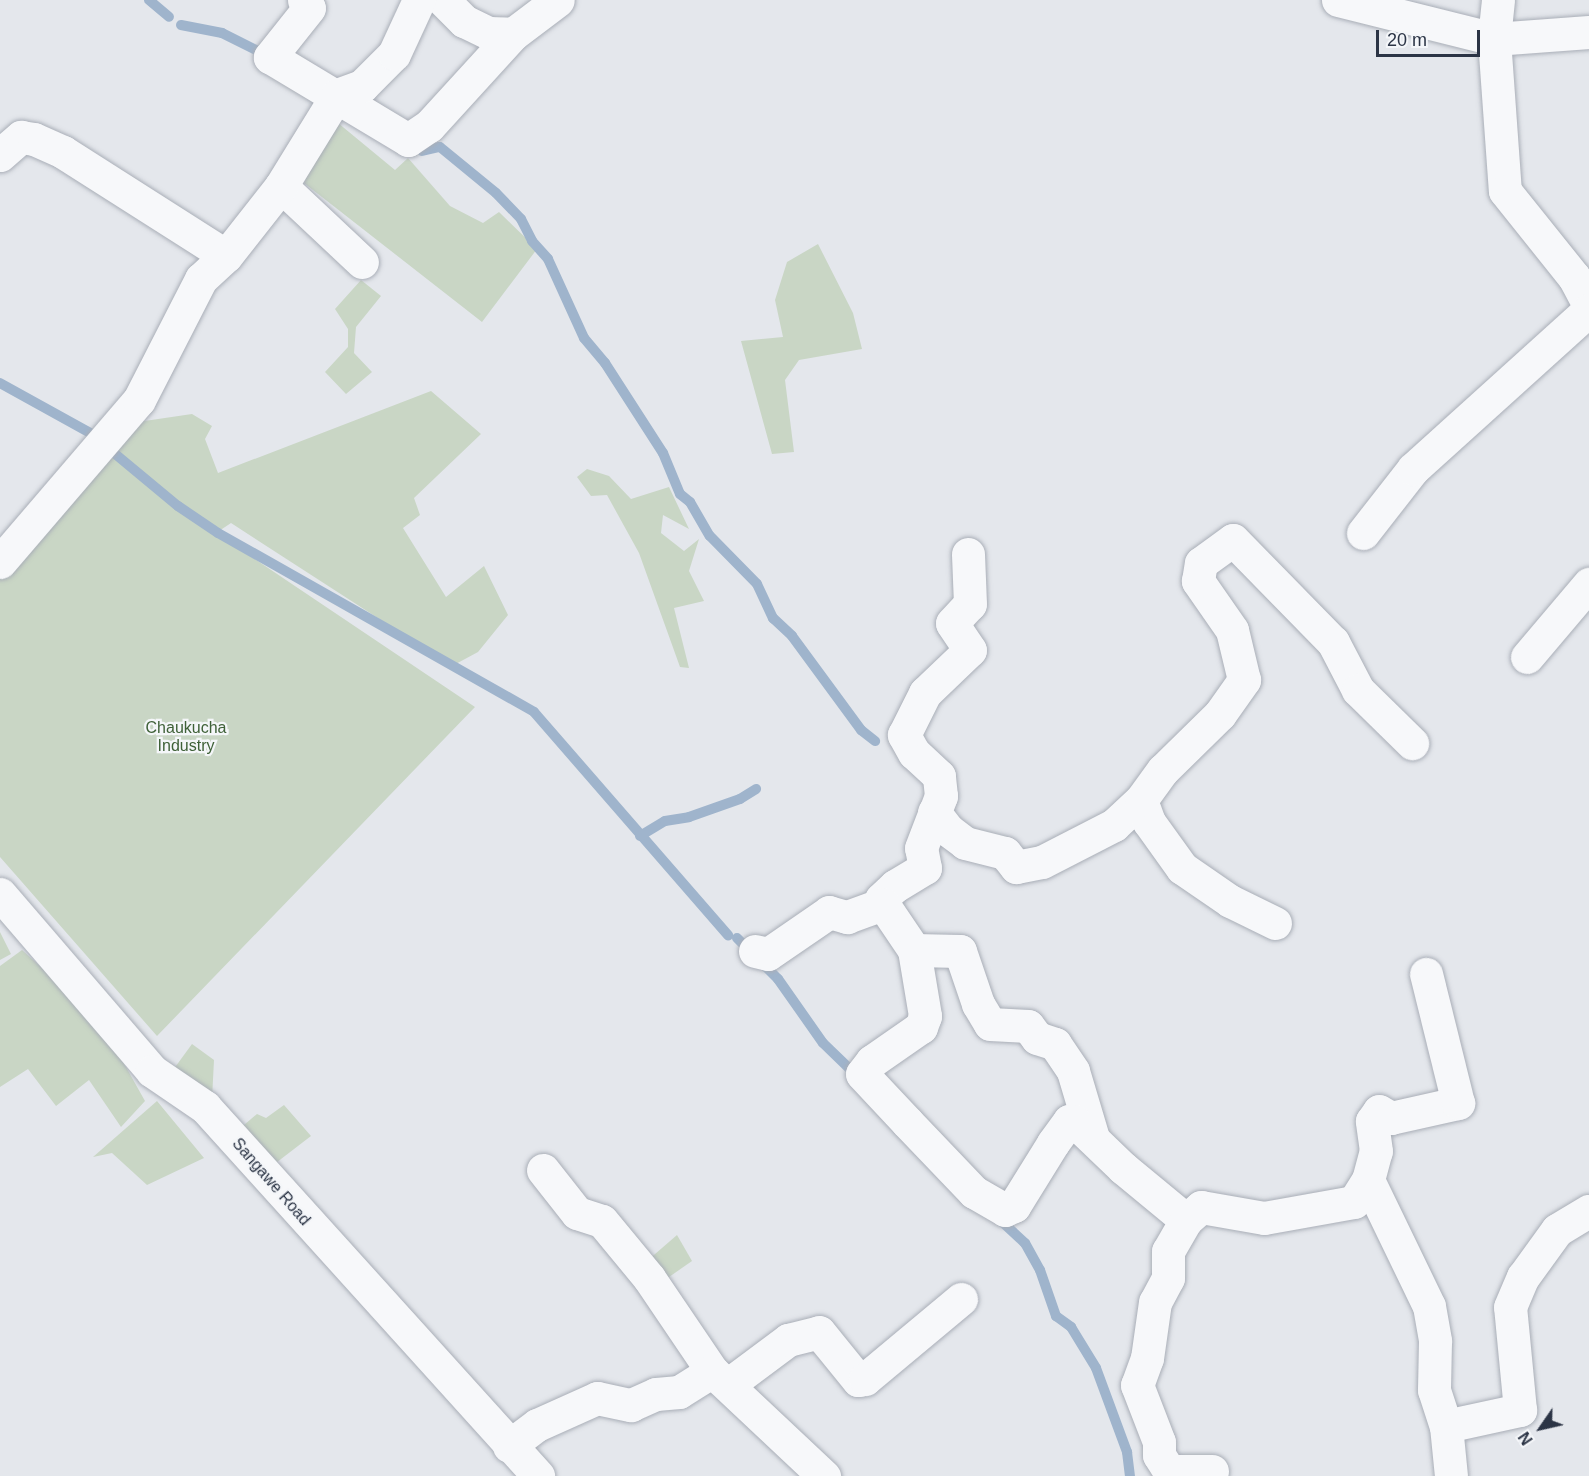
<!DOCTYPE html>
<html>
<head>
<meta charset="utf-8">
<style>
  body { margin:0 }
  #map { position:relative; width:1589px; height:1476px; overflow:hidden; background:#e4e7ec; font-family:Arial,sans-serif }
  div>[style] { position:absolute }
  .green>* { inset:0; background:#c9d6c5 }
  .stream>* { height:10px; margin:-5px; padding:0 5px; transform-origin:5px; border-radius:5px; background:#9fb4cc }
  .roads { filter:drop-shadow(0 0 2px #a9aeb7) drop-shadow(0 0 2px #a9aeb7) }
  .minor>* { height:33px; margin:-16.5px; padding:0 16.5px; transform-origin:16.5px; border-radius:16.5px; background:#f7f8fa }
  span { translate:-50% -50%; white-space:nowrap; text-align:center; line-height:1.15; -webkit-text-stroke:4.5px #f4f6f9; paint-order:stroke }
  .park-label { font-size:16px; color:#3f6138 }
  .street-label { font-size:16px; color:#2b3445 }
  .north { position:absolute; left:1511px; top:1398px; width:60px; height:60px; -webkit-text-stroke:4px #f4f6f9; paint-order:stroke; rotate:236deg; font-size:16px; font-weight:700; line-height:24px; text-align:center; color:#2b3445 }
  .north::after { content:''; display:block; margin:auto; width:21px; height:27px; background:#2b3445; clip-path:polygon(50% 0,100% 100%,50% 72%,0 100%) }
  .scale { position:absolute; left:1376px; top:30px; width:104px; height:27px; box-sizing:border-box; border:3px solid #2b3445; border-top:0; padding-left:8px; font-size:18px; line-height:21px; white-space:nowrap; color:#2b3445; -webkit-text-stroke:4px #f4f6f9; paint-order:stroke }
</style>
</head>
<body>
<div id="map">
  <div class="green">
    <div style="clip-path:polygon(332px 118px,395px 170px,408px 158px,450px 206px,483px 223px,499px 212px,537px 249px,482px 322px,304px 183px)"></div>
    <div style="clip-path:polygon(818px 244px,853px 313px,862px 349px,799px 360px,785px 380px,794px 452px,772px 454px,741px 341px,783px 337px,775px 300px,787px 262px)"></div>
    <div style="clip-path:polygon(361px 280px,381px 296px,356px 327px,354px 353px,372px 372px,346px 394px,325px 372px,348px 347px,348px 329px,335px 309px)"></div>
    <div style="clip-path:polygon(431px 391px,481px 434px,414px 498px,420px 515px,403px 528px,446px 597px,484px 566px,508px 615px,478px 652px,452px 666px,231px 523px,216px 533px,475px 707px,157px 1036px,0 857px,0 554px,131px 423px,192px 414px,212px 426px,205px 439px,218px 473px)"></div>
    <div style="clip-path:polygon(587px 469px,609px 476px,631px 499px,669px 487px,689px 529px,663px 515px,661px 533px,684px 551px,699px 539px,689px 571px,704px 601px,674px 608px,689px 668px,680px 667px,639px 553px,607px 495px,591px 496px,577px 477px)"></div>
    <div style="clip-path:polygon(0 932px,11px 954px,0 960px)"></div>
    <div style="clip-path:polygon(22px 950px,99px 1019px,145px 1101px,121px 1127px,89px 1080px,56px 1106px,28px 1069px,0 1087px,0 966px)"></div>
    <div style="clip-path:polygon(192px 1044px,214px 1060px,212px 1099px,173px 1070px)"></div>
    <div style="clip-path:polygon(157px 1101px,204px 1158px,147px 1185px,112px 1153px,93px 1157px)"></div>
    <div style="clip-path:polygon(284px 1105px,311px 1136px,268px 1169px,231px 1136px,257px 1114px,266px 1118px)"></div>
    <div style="clip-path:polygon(677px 1235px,692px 1261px,659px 1284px,640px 1267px)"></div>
  </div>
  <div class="stream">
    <div style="left:149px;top:0;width:26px;rotate:40deg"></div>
    <div style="left:181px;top:25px;width:42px;rotate:11deg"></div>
    <div style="left:222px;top:33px;width:51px;rotate:26.6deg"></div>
    <div style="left:422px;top:151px;width:18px;rotate:-13deg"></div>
    <div style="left:440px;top:147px;width:72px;rotate:39.4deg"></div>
    <div style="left:496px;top:193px;width:36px;rotate:46deg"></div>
    <div style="left:521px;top:219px;width:25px;rotate:63deg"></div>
    <div style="left:532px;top:241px;width:24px;rotate:48deg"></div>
    <div style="left:548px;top:259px;width:87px;rotate:65.5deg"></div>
    <div style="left:584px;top:338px;width:33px;rotate:50deg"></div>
    <div style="left:605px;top:363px;width:107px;rotate:57.2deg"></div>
    <div style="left:663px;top:453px;width:44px;rotate:67.5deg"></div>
    <div style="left:680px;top:494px;width:13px;rotate:39deg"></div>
    <div style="left:690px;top:502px;width:39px;rotate:60deg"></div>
    <div style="left:710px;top:536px;width:67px;rotate:45.6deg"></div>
    <div style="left:757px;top:584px;width:38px;rotate:65deg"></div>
    <div style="left:773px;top:618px;width:26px;rotate:43deg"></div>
    <div style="left:792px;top:636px;width:117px;rotate:53.7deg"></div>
    <div style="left:861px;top:730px;width:18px;rotate:38deg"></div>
    <div style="left:0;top:383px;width:118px;rotate:29deg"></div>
    <div style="left:103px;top:440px;width:3px;rotate:108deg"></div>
    <div style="left:102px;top:443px;width:99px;rotate:39.7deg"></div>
    <div style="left:178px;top:506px;width:48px;rotate:34deg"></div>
    <div style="left:218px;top:533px;width:363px;rotate:29.5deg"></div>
    <div style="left:534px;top:712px;width:296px;rotate:49deg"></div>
    <div style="left:640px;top:836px;width:29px;rotate:-31deg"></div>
    <div style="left:665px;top:821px;width:24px;rotate:-9deg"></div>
    <div style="left:689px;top:817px;width:54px;rotate:-19.4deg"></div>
    <div style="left:740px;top:799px;width:19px;rotate:-32deg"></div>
    <div style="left:737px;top:938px;width:58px;rotate:45deg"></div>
    <div style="left:778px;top:979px;width:78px;rotate:54.9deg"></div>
    <div style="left:823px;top:1043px;width:47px;rotate:44.1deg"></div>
    <div style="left:998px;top:1218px;width:37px;rotate:43deg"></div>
    <div style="left:1025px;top:1243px;width:31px;rotate:61deg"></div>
    <div style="left:1040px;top:1270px;width:49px;rotate:70.8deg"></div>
    <div style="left:1056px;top:1316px;width:19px;rotate:36deg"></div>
    <div style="left:1071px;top:1327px;width:48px;rotate:58.6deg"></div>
    <div style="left:1096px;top:1368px;width:90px;rotate:69.7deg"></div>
    <div style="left:1127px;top:1452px;width:24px;rotate:83deg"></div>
  </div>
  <div class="roads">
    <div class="minor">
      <div style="left:304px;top:0;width:9px;rotate:58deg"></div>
      <div style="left:309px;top:8px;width:63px;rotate:128.5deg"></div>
      <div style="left:270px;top:57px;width:161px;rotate:31deg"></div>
      <div style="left:408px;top:140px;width:25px;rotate:-34deg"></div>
      <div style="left:429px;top:126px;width:125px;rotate:-47.6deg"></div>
      <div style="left:513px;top:34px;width:56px;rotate:-37.1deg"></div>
      <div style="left:443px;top:0;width:30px;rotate:45deg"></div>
      <div style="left:464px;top:21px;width:28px;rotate:26deg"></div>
      <div style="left:489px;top:33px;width:24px;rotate:2deg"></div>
      <div style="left:1338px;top:0;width:161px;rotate:14deg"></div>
      <div style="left:1494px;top:39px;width:95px;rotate:-4.2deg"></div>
      <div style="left:1498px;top:0;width:39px;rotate:96deg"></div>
      <div style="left:1494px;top:39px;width:152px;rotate:85.9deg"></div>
      <div style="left:1505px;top:191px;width:110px;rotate:51.3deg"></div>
      <div style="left:1574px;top:277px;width:32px;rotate:62deg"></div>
      <div style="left:0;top:155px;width:28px;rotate:-41deg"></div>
      <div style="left:21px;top:137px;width:13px;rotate:9deg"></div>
      <div style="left:34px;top:139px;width:32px;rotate:24deg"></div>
      <div style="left:63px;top:152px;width:193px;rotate:32.5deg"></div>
      <div style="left:281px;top:186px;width:111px;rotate:43.2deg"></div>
      <div style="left:1363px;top:533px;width:81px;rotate:-52deg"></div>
      <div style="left:1413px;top:469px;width:237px;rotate:-42.1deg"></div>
      <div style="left:0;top:562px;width:213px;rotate:-49.4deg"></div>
      <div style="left:139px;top:400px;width:136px;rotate:-62.9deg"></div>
      <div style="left:201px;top:279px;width:34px;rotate:-43deg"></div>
      <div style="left:226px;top:256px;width:89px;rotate:-51.8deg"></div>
      <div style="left:281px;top:186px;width:107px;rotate:-58.4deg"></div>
      <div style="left:337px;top:95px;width:27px;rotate:-20deg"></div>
      <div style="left:362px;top:86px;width:45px;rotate:-45deg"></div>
      <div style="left:394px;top:54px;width:60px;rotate:-65.2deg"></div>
      <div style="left:1527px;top:657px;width:96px;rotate:-49.7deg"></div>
      <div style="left:934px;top:812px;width:23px;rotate:52deg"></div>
      <div style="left:948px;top:830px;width:21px;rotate:37deg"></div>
      <div style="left:965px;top:843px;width:41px;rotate:14deg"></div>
      <div style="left:1005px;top:853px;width:18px;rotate:52deg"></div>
      <div style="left:1016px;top:867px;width:26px;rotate:-11deg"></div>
      <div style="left:1042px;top:862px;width:81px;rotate:-27.2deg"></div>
      <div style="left:1114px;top:825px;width:37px;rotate:-43deg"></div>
      <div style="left:0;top:894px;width:233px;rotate:49.3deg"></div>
      <div style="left:152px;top:1071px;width:64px;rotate:34.2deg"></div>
      <div style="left:205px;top:1107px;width:497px;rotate:47.9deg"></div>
      <div style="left:883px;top:904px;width:5px;rotate:-112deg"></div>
      <div style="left:881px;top:899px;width:19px;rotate:-43deg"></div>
      <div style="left:895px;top:886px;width:35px;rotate:-31deg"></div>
      <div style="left:925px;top:868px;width:20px;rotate:-101deg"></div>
      <div style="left:921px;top:848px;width:56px;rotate:-69deg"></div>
      <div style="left:941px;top:796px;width:20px;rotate:-96deg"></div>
      <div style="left:939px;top:776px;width:34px;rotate:-137deg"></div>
      <div style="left:914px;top:753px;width:21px;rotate:-119deg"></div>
      <div style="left:904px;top:735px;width:47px;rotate:-63.4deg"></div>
      <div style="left:925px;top:693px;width:62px;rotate:-43.7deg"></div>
      <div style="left:970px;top:650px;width:32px;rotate:-124deg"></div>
      <div style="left:952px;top:623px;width:26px;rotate:-47deg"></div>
      <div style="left:970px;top:604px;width:50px;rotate:-92.3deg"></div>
      <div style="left:1275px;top:923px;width:50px;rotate:-153.9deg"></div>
      <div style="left:1230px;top:901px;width:58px;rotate:-145.5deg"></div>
      <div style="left:1182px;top:868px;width:57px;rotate:-125.7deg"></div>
      <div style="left:1149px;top:822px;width:23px;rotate:-110deg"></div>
      <div style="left:1141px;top:800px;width:37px;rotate:-54deg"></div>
      <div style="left:1163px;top:770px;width:80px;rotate:-44.5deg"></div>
      <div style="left:1220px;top:714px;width:42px;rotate:-54.8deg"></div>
      <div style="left:1244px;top:680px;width:51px;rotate:-103.5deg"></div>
      <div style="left:1232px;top:630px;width:60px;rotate:-124.8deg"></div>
      <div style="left:1198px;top:581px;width:18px;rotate:-81deg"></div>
      <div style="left:1201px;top:563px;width:39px;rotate:-36deg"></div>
      <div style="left:1233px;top:540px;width:143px;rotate:45.6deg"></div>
      <div style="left:1333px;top:642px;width:54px;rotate:62.5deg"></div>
      <div style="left:1358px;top:690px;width:76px;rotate:44.5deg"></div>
      <div style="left:914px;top:950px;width:46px;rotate:1.2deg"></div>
      <div style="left:960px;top:951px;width:56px;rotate:71.2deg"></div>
      <div style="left:978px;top:1004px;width:23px;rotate:59deg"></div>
      <div style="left:990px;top:1024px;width:38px;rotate:3deg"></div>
      <div style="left:1028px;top:1026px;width:15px;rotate:53deg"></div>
      <div style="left:1037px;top:1038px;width:19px;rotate:18deg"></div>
      <div style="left:1055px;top:1044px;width:32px;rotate:56deg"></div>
      <div style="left:1073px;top:1071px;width:70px;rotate:73.4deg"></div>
      <div style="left:755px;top:951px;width:13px;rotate:13deg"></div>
      <div style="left:768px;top:954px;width:74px;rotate:-34.5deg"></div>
      <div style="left:829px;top:912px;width:19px;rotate:16deg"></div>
      <div style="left:847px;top:917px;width:38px;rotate:-20deg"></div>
      <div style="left:883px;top:904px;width:55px;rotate:56deg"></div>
      <div style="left:914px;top:950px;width:67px;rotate:80.5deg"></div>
      <div style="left:925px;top:1016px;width:12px;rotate:110deg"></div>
      <div style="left:921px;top:1027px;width:60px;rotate:145.2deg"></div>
      <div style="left:872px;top:1061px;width:16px;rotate:128deg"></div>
      <div style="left:862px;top:1074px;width:66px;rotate:46.8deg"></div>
      <div style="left:907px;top:1122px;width:97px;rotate:46.3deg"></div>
      <div style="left:974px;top:1192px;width:36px;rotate:30deg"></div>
      <div style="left:1005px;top:1210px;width:10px;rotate:-24deg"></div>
      <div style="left:1014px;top:1206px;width:74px;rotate:-58.2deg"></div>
      <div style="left:1053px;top:1143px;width:27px;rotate:-54deg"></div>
      <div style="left:1069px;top:1121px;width:5px"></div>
      <div style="left:1074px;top:1121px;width:68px;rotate:43.8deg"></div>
      <div style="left:1123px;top:1168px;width:82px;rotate:39.5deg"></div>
      <div style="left:1186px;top:1220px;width:20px;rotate:-41deg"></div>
      <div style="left:1201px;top:1207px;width:64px;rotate:9.9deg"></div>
      <div style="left:1264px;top:1218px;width:91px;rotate:-10.1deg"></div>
      <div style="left:1354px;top:1202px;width:26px;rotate:-58deg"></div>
      <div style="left:1368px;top:1180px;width:30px;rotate:-75deg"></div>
      <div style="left:1376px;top:1151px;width:30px;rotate:-98deg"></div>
      <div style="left:1372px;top:1121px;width:12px;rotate:-55deg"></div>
      <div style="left:1379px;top:1111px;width:14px;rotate:30deg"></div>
      <div style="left:1391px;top:1118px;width:69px;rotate:-12.6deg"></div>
      <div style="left:1458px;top:1103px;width:133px;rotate:-103.9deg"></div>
      <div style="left:543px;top:1170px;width:55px;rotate:51.7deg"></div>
      <div style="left:577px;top:1213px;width:26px;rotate:18deg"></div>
      <div style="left:602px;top:1221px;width:74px;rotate:50.5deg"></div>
      <div style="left:649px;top:1278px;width:112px;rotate:55.9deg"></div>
      <div style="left:712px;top:1371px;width:154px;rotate:43.2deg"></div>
      <div style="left:1368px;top:1180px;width:140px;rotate:64.2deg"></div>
      <div style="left:1429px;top:1306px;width:36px;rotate:80deg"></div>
      <div style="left:1435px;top:1341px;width:49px;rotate:91.2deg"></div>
      <div style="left:1434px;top:1390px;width:38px;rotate:72deg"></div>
      <div style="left:1446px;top:1426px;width:50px;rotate:84.3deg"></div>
      <div style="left:1186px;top:1220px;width:36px;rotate:120deg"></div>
      <div style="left:1168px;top:1251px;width:27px;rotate:90deg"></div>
      <div style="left:1168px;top:1278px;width:27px;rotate:118deg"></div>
      <div style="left:1155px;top:1302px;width:57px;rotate:98.1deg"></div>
      <div style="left:1147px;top:1358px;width:29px;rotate:110deg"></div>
      <div style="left:1137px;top:1385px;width:61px;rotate:68.9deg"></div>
      <div style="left:1159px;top:1442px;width:13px;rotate:90deg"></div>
      <div style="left:1159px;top:1455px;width:19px;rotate:58deg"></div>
      <div style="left:1169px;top:1471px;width:43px"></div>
      <div style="left:729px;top:1384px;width:74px;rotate:-36.7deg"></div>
      <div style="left:788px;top:1340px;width:32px;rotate:-14deg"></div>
      <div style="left:819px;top:1332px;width:62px;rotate:50.9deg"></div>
      <div style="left:858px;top:1380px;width:7px;rotate:-8deg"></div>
      <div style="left:865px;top:1379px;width:125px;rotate:-39.8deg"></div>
      <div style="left:1446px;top:1426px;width:76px;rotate:-12.2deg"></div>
      <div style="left:1520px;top:1410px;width:103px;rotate:-95.5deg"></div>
      <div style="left:1510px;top:1307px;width:33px;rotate:-67deg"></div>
      <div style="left:1523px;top:1277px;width:58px;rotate:-54.1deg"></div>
      <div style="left:1557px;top:1230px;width:37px;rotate:-31deg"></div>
      <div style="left:509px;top:1446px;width:35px;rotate:-37deg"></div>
      <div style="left:537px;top:1425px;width:66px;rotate:-24.2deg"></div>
      <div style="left:597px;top:1398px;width:35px;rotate:12deg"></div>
      <div style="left:631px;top:1405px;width:27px;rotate:-24deg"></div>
      <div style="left:656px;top:1394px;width:23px;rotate:-5deg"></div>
      <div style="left:679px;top:1392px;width:39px;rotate:-32deg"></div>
    </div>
  </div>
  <div class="park-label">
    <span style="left:186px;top:737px">Chaukucha<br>Industry</span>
  </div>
  <div class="street-label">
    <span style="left:271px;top:1182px;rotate:49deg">Sangawe Road</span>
  </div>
  <div class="north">N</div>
  <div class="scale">20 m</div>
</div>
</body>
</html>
